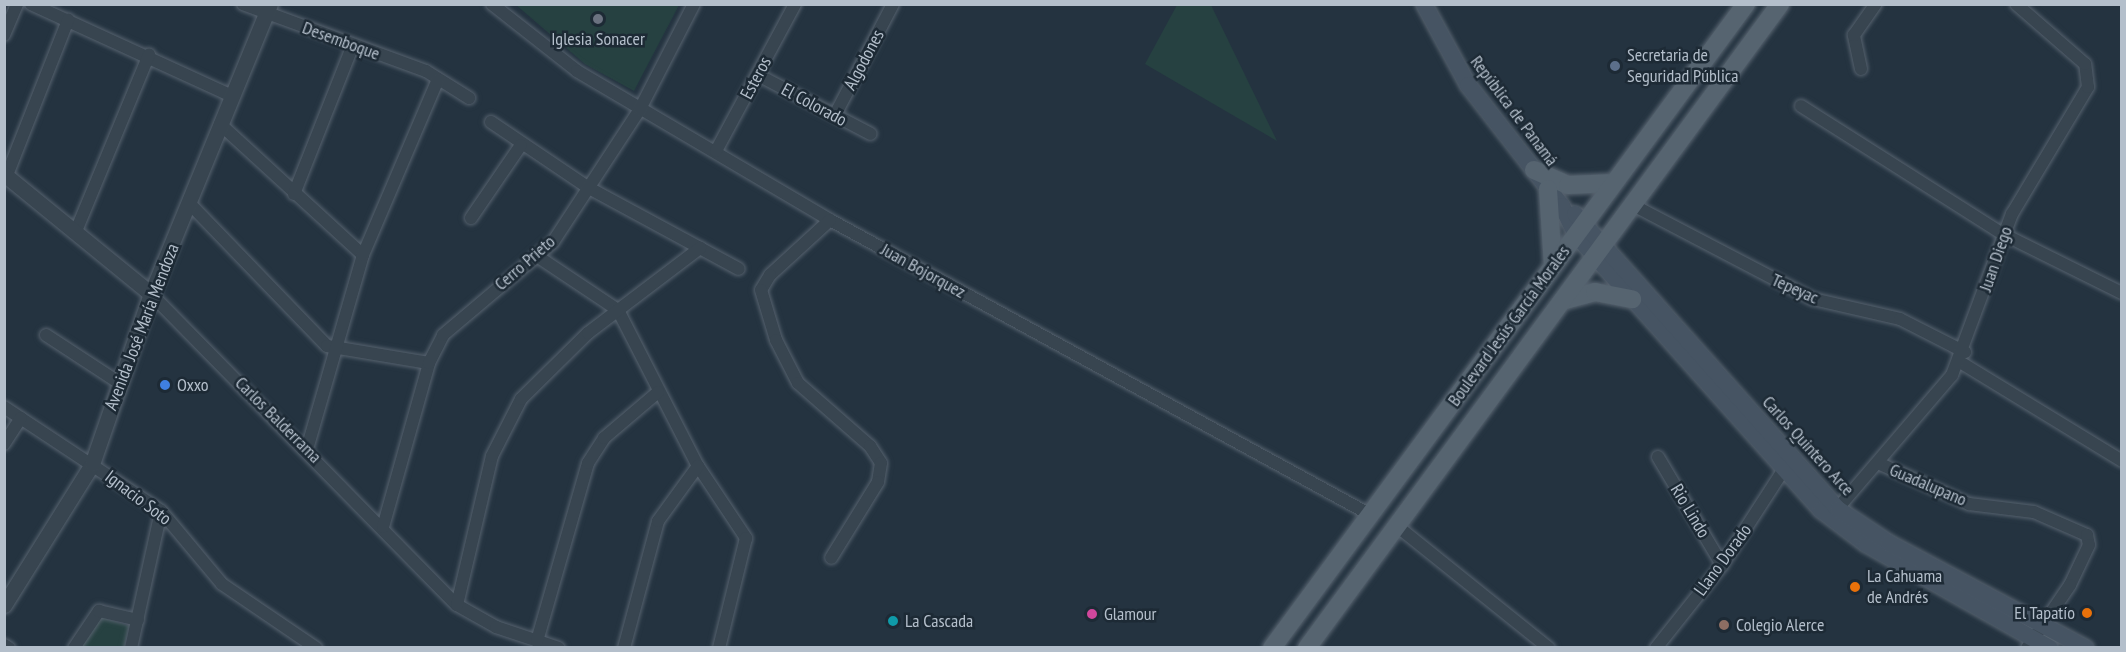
<!DOCTYPE html>
<html>
<head>
<meta charset="utf-8">
<style>
  body { margin:0 }
  #map { position:relative; width:2126px; height:652px; overflow:hidden; background:#243340; font-family:"PT Sans Narrow",sans-serif }
  div>[style] { position:absolute }
  .green>* { inset:0; background:#264141 }
  .roads { filter:drop-shadow(0 0 2px #56626e) drop-shadow(0 0 2px #56626e) }
  .minor>* { height:12px; margin:-6px; padding:0 6px; transform-origin:6px; border-radius:6px; background:#384550 }
  .tertiary>* { height:15px; margin:-7.5px; padding:0 7.5px; transform-origin:7.5px; border-radius:7.5px; background:#384550 }
  .secondary>* { height:16px; margin:-8px; padding:0 8px; transform-origin:8px; border-radius:8px; background:#465463 }
  .primary>* { height:18px; margin:-9px; padding:0 9px; transform-origin:9px; border-radius:9px; background:#566470 }
  .dots>* { width:16px; height:16px; translate:-50% -50%; box-sizing:border-box; border:3px solid #1d2a35; border-radius:50% }
  span { translate:-50% -50%; white-space:nowrap; text-align:center; line-height:1.15; -webkit-text-stroke:5px #1d2a35; paint-order:stroke }
  .poi-label { font-size:18px; color:#b4bfcb }
  .left { translate:0 -50%; text-align:left }
  .right { translate:-100% -50%; text-align:right }
  .street-label { font-size:18px; color:#b4bfcb }
  .frame { position:absolute; inset:0; border:6px solid #b4bfcb; pointer-events:none }
</style>
</head>
<body>
<div id="map">
  <div class="green">
    <div style="clip-path:polygon(516px 5px,679px 5px,634px 91px,585px 64px)"></div>
    <div style="clip-path:polygon(1177px 5px,1211px 5px,1277px 141px,1145px 64px)"></div>
    <div style="clip-path:polygon(98px 616px,129px 626px,124px 647px,79px 648px)"></div>
  </div>
  <div class="roads">
    <div class="minor">
      <div style="left:31px;top:4px;width:221px;rotate:24.6deg"></div>
      <div style="left:243px;top:4px;width:195px;rotate:20.1deg"></div>
      <div style="left:426px;top:71px;width:51px;rotate:32.1deg"></div>
      <div style="left:492px;top:4px;width:108px;rotate:38.2deg"></div>
      <div style="left:577px;top:71px;width:294px;rotate:30.5deg"></div>
      <div style="left:830px;top:220px;width:614px;rotate:28.61deg"></div>
      <div style="left:4px;top:35px;width:34px;rotate:-67deg"></div>
      <div style="left:1861px;top:69px;width:35px;rotate:-102deg"></div>
      <div style="left:1854px;top:35px;width:38px;rotate:-55deg"></div>
      <div style="left:758px;top:75px;width:127px;rotate:27.6deg"></div>
      <div style="left:1801px;top:106px;width:239px;rotate:32.4deg"></div>
      <div style="left:2003px;top:234px;width:133px;rotate:26.4deg"></div>
      <div style="left:835px;top:115px;width:125px;rotate:-62.4deg"></div>
      <div style="left:491px;top:122px;width:118px;rotate:34deg"></div>
      <div style="left:589px;top:188px;width:170px;rotate:28.4deg"></div>
      <div style="left:220px;top:124px;width:194px;rotate:42.5deg"></div>
      <div style="left:716px;top:151px;width:167px;rotate:-61.7deg"></div>
      <div style="left:7px;top:175px;width:167px;rotate:-68.5deg"></div>
      <div style="left:294px;top:194px;width:160px;rotate:-68.4deg"></div>
      <div style="left:190px;top:204px;width:197px;rotate:46deg"></div>
      <div style="left:327px;top:346px;width:103px;rotate:9.5deg"></div>
      <div style="left:1633px;top:205px;width:203px;rotate:27.6deg"></div>
      <div style="left:1813px;top:299px;width:89px;rotate:12.9deg"></div>
      <div style="left:1900px;top:319px;width:73px;rotate:26.9deg"></div>
      <div style="left:471px;top:218px;width:88px;rotate:-55.6deg"></div>
      <div style="left:830px;top:220px;width:81px;rotate:137.5deg"></div>
      <div style="left:770px;top:275px;width:17px;rotate:121deg"></div>
      <div style="left:761px;top:290px;width:52px;rotate:73.3deg"></div>
      <div style="left:776px;top:340px;width:48px;rotate:62.9deg"></div>
      <div style="left:798px;top:383px;width:96px;rotate:41.2deg"></div>
      <div style="left:870px;top:446px;width:20px;rotate:57deg"></div>
      <div style="left:881px;top:463px;width:19px;rotate:99deg"></div>
      <div style="left:878px;top:482px;width:89px;rotate:121.7deg"></div>
      <div style="left:76px;top:231px;width:191px;rotate:-67.5deg"></div>
      <div style="left:537px;top:256px;width:97px;rotate:33.7deg"></div>
      <div style="left:618px;top:310px;width:175px;rotate:62.9deg"></div>
      <div style="left:698px;top:466px;width:87px;rotate:56.3deg"></div>
      <div style="left:746px;top:538px;width:113px;rotate:103.8deg"></div>
      <div style="left:151px;top:294px;width:436px;rotate:45.5deg"></div>
      <div style="left:457px;top:605px;width:45px;rotate:29.4deg"></div>
      <div style="left:496px;top:627px;width:66px;rotate:18.4deg"></div>
      <div style="left:46px;top:335px;width:90px;rotate:33.2deg"></div>
      <div style="left:1960px;top:362px;width:190px;rotate:31.4deg"></div>
      <div style="left:4px;top:407px;width:188px;rotate:33.5deg"></div>
      <div style="left:161px;top:511px;width:95px;rotate:50.1deg"></div>
      <div style="left:222px;top:584px;width:114px;rotate:34.2deg"></div>
      <div style="left:4px;top:444px;width:31px;rotate:-57deg"></div>
      <div style="left:307px;top:449px;width:202px;rotate:-73.9deg"></div>
      <div style="left:363px;top:255px;width:191px;rotate:-66.9deg"></div>
      <div style="left:1658px;top:457px;width:126px;rotate:59.3deg"></div>
      <div style="left:1878px;top:463px;width:100px;rotate:24.3deg"></div>
      <div style="left:1969px;top:504px;width:65px;rotate:7deg"></div>
      <div style="left:2034px;top:512px;width:58px;rotate:23.5deg"></div>
      <div style="left:2087px;top:535px;width:10px;rotate:79deg"></div>
      <div style="left:2089px;top:545px;width:44px;rotate:115.4deg"></div>
      <div style="left:2070px;top:585px;width:76px;rotate:124.3deg"></div>
      <div style="left:1832px;top:515px;width:184px;rotate:-49.4deg"></div>
      <div style="left:1952px;top:375px;width:172px;rotate:-69.6deg"></div>
      <div style="left:2012px;top:214px;width:148px;rotate:-59.1deg"></div>
      <div style="left:2088px;top:87px;width:23px;rotate:-97deg"></div>
      <div style="left:2085px;top:64px;width:91px;rotate:-139deg"></div>
      <div style="left:1397px;top:526px;width:195px;rotate:38.8deg"></div>
      <div style="left:383px;top:527px;width:170px;rotate:-74.3deg"></div>
      <div style="left:429px;top:363px;width:31px;rotate:-63deg"></div>
      <div style="left:443px;top:335px;width:144px;rotate:-40.2deg"></div>
      <div style="left:553px;top:242px;width:159px;rotate:-56.8deg"></div>
      <div style="left:640px;top:109px;width:118px;rotate:-62.8deg"></div>
      <div style="left:457px;top:605px;width:153px;rotate:-76.8deg"></div>
      <div style="left:492px;top:456px;width:64px;rotate:-63deg"></div>
      <div style="left:521px;top:399px;width:94px;rotate:-44.6deg"></div>
      <div style="left:588px;top:333px;width:141px;rotate:-37.2deg"></div>
      <div style="left:537px;top:641px;width:185px;rotate:-74deg"></div>
      <div style="left:588px;top:463px;width:30px;rotate:-57deg"></div>
      <div style="left:604px;top:438px;width:71px;rotate:-40.4deg"></div>
      <div style="left:4px;top:645px;width:6px;rotate:31deg"></div>
      <div style="left:74px;top:648px;width:45px;rotate:-56deg"></div>
      <div style="left:99px;top:611px;width:40px;rotate:13deg"></div>
      <div style="left:131px;top:648px;width:140px;rotate:-77.6deg"></div>
      <div style="left:624px;top:648px;width:131px;rotate:-75deg"></div>
      <div style="left:658px;top:521px;width:68px;rotate:-54deg"></div>
      <div style="left:1656px;top:648px;width:106px;rotate:-51.5deg"></div>
      <div style="left:1722px;top:565px;width:114px;rotate:-57.1deg"></div>
    </div>
    <div class="tertiary">
      <div style="left:4px;top:174px;width:190px;rotate:39.2deg"></div>
      <div style="left:4px;top:605px;width:166px;rotate:-58deg"></div>
      <div style="left:92px;top:464px;width:180px;rotate:-70.9deg"></div>
      <div style="left:151px;top:294px;width:313px;rotate:-67.7deg"></div>
    </div>
    <div class="secondary">
      <div style="left:1424px;top:4px;width:92px;rotate:61.5deg"></div>
      <div style="left:1468px;top:85px;width:153px;rotate:52.2deg"></div>
      <div style="left:1562px;top:206px;width:32px;rotate:64deg"></div>
      <div style="left:1576px;top:235px;width:368px;rotate:48.3deg"></div>
      <div style="left:1821px;top:510px;width:56px;rotate:37.1deg"></div>
      <div style="left:1866px;top:544px;width:211px;rotate:29.5deg"></div>
      <div style="left:1575px;top:214px;width:395px;rotate:48.3deg"></div>
      <div style="left:1838px;top:509px;width:61px;rotate:33.7deg"></div>
      <div style="left:1889px;top:543px;width:223px;rotate:28.1deg"></div>
    </div>
    <div class="primary">
      <div style="left:1534px;top:170px;width:37px;rotate:24deg"></div>
      <div style="left:1568px;top:185px;width:46px;rotate:-2.5deg"></div>
      <div style="left:1548px;top:189px;width:77px;rotate:86.3deg"></div>
      <div style="left:1565px;top:300px;width:31px;rotate:-15deg"></div>
      <div style="left:1595px;top:292px;width:38px;rotate:11deg"></div>
      <div style="left:1272px;top:648px;width:800px;rotate:-53.65deg"></div>
      <div style="left:1307px;top:648px;width:799px;rotate:-53.7deg"></div>
    </div>
  </div>
  <div class="dots">
    <div style="left:598px;top:19px;background:#6b7280"></div>
    <div style="left:1615px;top:66px;background:#5c6f8a"></div>
    <div style="left:165px;top:385px;background:#3f7fe0"></div>
    <div style="left:1855px;top:587px;background:#e8710a"></div>
    <div style="left:2087px;top:613px;background:#e8710a"></div>
    <div style="left:1092px;top:614px;background:#d1479c"></div>
    <div style="left:893px;top:621px;background:#0f9aa8"></div>
    <div style="left:1724px;top:625px;background:#8d6e63"></div>
  </div>
  <div class="poi-label">
    <span style="left:598px;top:39px">Iglesia Sonacer</span>
    <span class="left" style="left:1627px;top:66px">Secretaria de<br>Seguridad Pública</span>
    <span class="left" style="left:177px;top:385px">Oxxo</span>
    <span class="left" style="left:1867px;top:587px">La Cahuama<br>de Andrés</span>
    <span class="right" style="left:2075px;top:613px">El Tapatío</span>
    <span class="left" style="left:1104px;top:614px">Glamour</span>
    <span class="left" style="left:905px;top:621px">La Cascada</span>
    <span class="left" style="left:1736px;top:625px">Colegio Alerce</span>
  </div>
  <div class="street-label">
    <span style="left:341px;top:41px;rotate:20deg">Desemboque</span>
    <span style="left:864px;top:60px;rotate:-62deg">Algodones</span>
    <span style="left:756px;top:78px;rotate:-62deg">Esteros</span>
    <span style="left:814px;top:105px;rotate:28deg">El Colorado</span>
    <span style="left:1514px;top:111px;rotate:53deg">República de Panamá</span>
    <span style="left:1996px;top:259px;rotate:-71deg">Juan Diego</span>
    <span style="left:525px;top:263px;rotate:-41deg">Cerro Prieto</span>
    <span style="left:923px;top:271px;rotate:29deg">Juan Bojorquez</span>
    <span style="left:1795px;top:289px;rotate:24deg">Tepeyac</span>
    <span style="left:1509px;top:326px;rotate:-54deg">Boulevard Jesús García Morales</span>
    <span style="left:142px;top:327px;rotate:-69deg">Avenida José María Mendoza</span>
    <span style="left:278px;top:420px;rotate:45deg">Carlos Balderrama</span>
    <span style="left:1808px;top:446px;rotate:48deg">Carlos Quintero Arce</span>
    <span style="left:1928px;top:485px;rotate:23deg">Guadalupano</span>
    <span style="left:138px;top:498px;rotate:37deg">Ignacio Soto</span>
    <span style="left:1690px;top:511px;rotate:59deg">Rio Lindo</span>
    <span style="left:1723px;top:560px;rotate:-54deg">Llano Dorado</span>
  </div>
  <div class="frame"></div>
</div>
</body>
</html>
